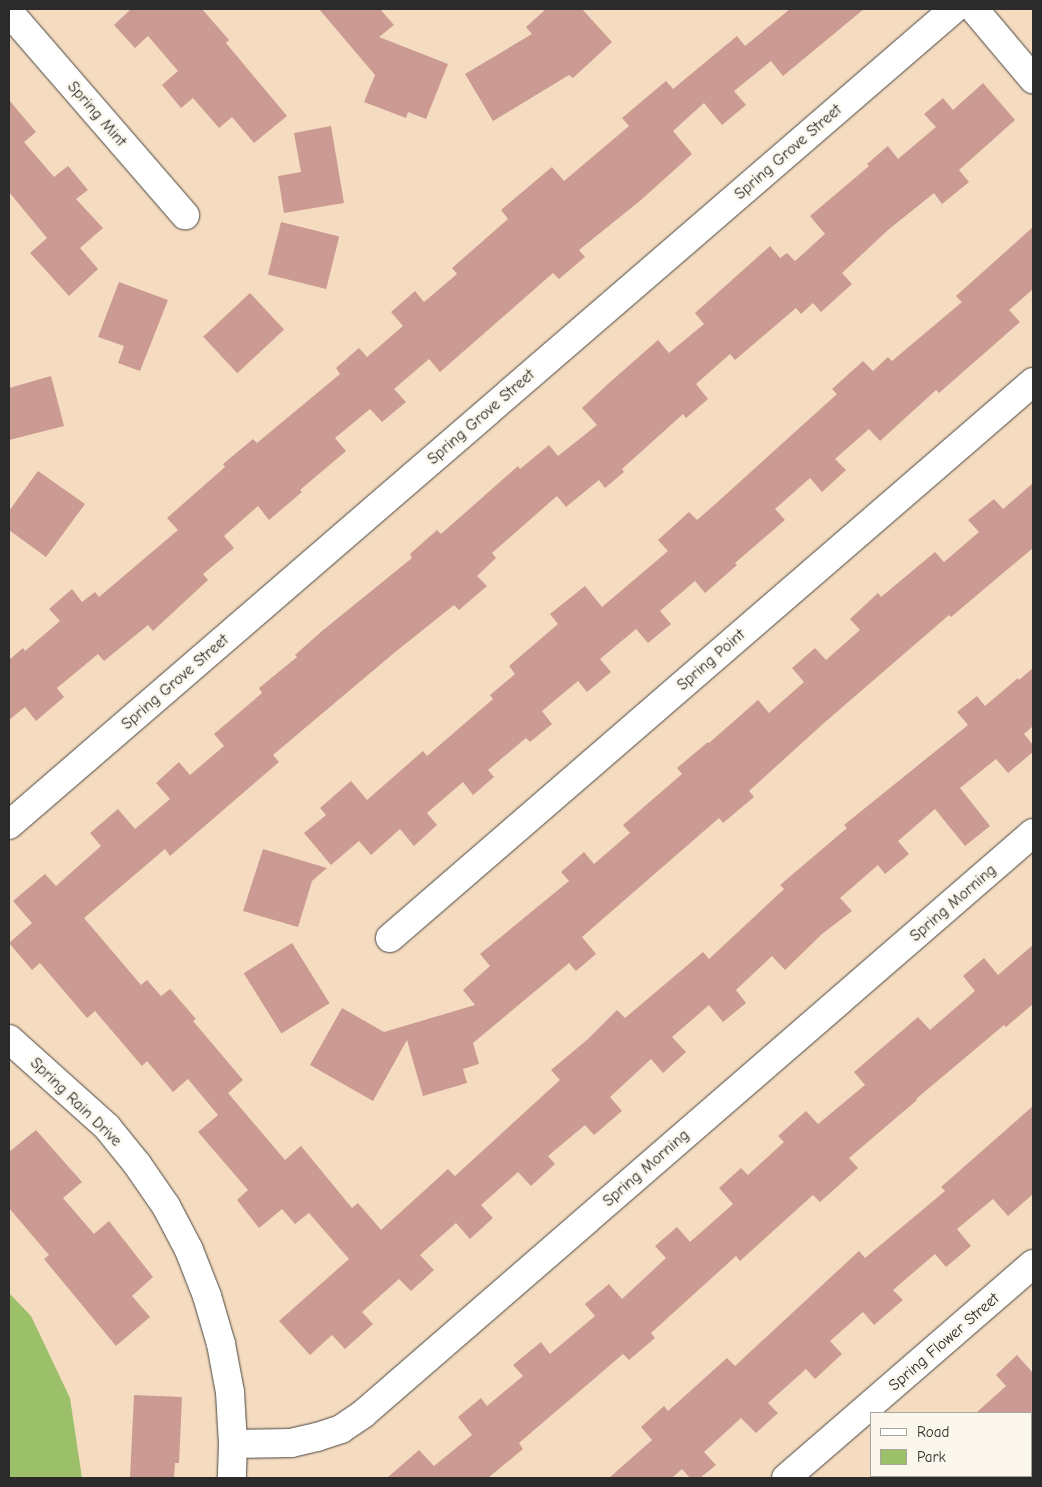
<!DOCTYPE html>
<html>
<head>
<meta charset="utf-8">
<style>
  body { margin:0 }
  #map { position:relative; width:1042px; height:1487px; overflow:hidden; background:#f5dcc0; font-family:"Comic Neue",sans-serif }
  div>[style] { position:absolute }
  .green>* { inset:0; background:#9cc06a }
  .building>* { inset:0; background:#cb9a92; transform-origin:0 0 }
  .roads { filter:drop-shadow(0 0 1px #494641) drop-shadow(0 0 1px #494641) }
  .minor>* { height:28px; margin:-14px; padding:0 14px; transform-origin:14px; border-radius:14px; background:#fff }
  span { translate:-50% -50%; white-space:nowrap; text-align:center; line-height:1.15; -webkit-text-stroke:5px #fbf7ec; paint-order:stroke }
  .street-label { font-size:16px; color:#2b2b2b }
  .frame { position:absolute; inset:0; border:10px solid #2b2b2b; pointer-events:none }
  .legend { position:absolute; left:870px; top:1412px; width:162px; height:65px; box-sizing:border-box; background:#fbf7ec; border:1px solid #a8a59f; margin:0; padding:6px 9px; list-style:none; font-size:15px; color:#2b2b2b }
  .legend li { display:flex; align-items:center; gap:10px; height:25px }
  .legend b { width:25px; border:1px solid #a8a59f }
</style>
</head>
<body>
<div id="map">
  <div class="green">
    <div style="clip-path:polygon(9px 1293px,31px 1316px,70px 1398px,82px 1478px,9px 1478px)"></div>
  </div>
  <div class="building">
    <div style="clip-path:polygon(131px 9px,202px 9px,229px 40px,226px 43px,287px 116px,254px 143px,232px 117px,219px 128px,193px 98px,181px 108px,162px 85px,178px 71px,148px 36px,135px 48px,114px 25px)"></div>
    <div style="clip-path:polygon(319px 9px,380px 9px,394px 25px,379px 37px,448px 64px,426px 119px,408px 112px,406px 118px,364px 102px,375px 75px)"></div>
    <div style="clip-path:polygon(546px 9px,582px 9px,612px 42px,573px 78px,569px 75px,493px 121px,465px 74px,532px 34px,526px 27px)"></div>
    <div style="clip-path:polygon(790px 9px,864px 9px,783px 76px,771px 61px,734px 91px,746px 105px,722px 125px,704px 103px,673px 131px,692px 154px,641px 200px,579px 250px,585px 257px,559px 279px,553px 273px,440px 372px,429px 359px,394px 389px,406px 402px,382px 422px,370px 409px,335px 438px,346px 451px,300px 490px,302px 492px,269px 520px,258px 506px,224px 536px,234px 548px,203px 574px,208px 580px,153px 631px,148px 625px,104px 661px,98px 654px,57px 688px,64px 697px,36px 721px,25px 707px,9px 720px,9px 660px,23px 648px,25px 651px,60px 621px,49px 609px,72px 589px,82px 602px,95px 592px,99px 597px,178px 530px,167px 518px,225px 467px,223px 464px,253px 439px,257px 443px,340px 374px,336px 368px,359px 348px,367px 357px,403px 326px,391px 312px,415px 291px,424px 302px,457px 274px,452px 268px,508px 219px,501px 210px,552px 167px,564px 181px,629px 126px,622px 118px,666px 81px,673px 89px,737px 36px,745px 46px)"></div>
    <div style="clip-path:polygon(983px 83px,1015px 120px,959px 170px,969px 182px,942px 204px,934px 193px,888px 230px,842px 273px,852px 284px,821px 312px,813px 303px,801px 314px,796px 308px,735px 360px,730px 354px,696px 384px,708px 399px,686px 418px,683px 414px,622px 469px,624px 472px,605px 488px,599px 480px,566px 507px,557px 496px,492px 553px,496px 558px,477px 576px,487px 586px,459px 610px,454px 605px,394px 653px,273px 755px,279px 762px,170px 856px,165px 849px,84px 918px,141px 985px,147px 980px,161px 996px,170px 989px,196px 1019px,193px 1021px,243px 1080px,228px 1093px,285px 1160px,301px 1146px,352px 1208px,358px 1203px,381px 1230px,448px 1169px,455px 1176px,560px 1080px,551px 1070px,588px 1039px,617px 1010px,625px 1018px,703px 952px,709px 959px,784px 889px,780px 885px,847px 828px,844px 825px,968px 725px,957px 712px,977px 696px,985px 706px,1018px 678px,1019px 680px,1033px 668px,1033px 726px,1024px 734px,1033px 745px,1033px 752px,1008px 773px,996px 759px,960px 788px,990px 826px,965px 846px,935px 809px,898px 841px,909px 854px,885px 874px,878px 865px,840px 898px,852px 911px,822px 934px,785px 970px,772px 956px,736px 990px,746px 1003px,723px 1022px,709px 1005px,672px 1037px,686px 1052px,663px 1073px,651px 1059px,610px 1097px,622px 1111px,594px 1135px,585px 1125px,548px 1156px,555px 1164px,531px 1186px,518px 1172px,481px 1205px,493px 1218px,470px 1239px,456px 1223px,420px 1255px,434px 1270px,411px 1291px,399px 1279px,362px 1312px,373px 1324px,345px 1349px,332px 1335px,310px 1355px,279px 1321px,349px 1259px,309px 1213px,295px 1224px,282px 1209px,259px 1228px,237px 1200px,248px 1190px,198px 1132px,218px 1115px,188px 1079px,173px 1092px,147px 1061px,142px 1066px,95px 1011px,87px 1018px,40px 963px,32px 970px,9px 943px,32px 923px,13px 901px,45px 874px,56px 886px,101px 846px,90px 833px,118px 809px,135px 829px,170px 799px,156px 783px,179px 762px,190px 775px,224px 746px,214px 734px,262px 693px,259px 688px,297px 657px,295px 655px,322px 631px,412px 558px,410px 554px,437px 530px,441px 534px,518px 466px,520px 469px,549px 445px,558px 456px,597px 425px,582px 408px,609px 383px,658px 340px,669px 353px,704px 324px,695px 313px,770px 246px,780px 258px,787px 253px,795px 261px,825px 234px,810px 216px,869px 166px,867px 164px,888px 146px,898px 159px,936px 127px,924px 114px,943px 98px,953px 110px)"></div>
    <div style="clip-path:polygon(9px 100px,36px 132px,24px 142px,54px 177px,68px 166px,88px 190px,76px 199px,103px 228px,80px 248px,98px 269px,69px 296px,30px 253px,47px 238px,9px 192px)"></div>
    <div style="clip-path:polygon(331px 126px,344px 203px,284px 213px,278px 176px,301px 172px,294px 133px)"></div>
    <div style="left:281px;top:222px;width:60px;height:54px;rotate:14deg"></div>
    <div style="clip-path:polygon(1033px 227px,1033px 289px,1009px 310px,1020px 322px,939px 393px,936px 390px,880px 441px,869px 429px,835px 459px,846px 470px,822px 492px,810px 478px,775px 509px,785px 520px,735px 563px,737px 565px,705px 593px,695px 581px,660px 611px,671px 624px,648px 643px,636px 629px,600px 659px,611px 672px,587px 692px,578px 681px,542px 711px,552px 724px,530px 742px,526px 738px,488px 770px,494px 777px,473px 795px,463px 782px,427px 813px,437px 825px,414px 846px,400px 829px,371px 855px,359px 841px,331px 865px,304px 833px,326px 815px,320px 808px,351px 781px,367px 800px,423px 751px,427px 756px,493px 699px,490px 695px,515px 674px,509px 666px,558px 624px,550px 614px,585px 586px,602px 607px,668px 551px,658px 540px,689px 512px,697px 520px,712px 507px,837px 394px,832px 389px,863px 361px,873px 371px,888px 357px,892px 361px,962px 302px,956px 296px)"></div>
    <div style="clip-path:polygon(119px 282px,168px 300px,140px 371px,118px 363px,124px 346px,98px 337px)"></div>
    <div style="left:250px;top:293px;width:50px;height:64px;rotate:47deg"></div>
    <div style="clip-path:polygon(51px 376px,64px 426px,9px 440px,9px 388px)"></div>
    <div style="clip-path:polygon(38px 471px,85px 504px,46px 557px,9px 530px,9px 511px)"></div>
    <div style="clip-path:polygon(1033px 483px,1033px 548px,951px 617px,949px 615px,824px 723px,749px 791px,754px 797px,723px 823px,719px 818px,582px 937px,596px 954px,576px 971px,569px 963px,473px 1043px,479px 1064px,463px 1069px,467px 1083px,423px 1096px,407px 1040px,373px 1101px,310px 1065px,342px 1008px,384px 1032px,475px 1005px,463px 990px,490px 966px,480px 954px,569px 881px,561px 872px,584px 852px,594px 864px,630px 833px,623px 825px,682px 774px,677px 768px,708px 742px,709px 743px,758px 700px,769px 713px,804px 682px,792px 668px,815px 648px,826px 660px,860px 630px,850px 619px,878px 593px,881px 597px,935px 552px,944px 562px,979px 532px,968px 520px,994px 499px,1003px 509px)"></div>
    <div style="clip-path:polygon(263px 849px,327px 868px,312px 881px,298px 927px,243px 911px)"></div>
    <div style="left:292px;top:943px;width:71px;height:57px;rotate:58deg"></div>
    <div style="clip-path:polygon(1033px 945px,1033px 1004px,1006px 1027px,1004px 1025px,916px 1099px,917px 1100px,849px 1158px,858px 1168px,820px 1202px,813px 1195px,740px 1261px,736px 1256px,651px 1333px,655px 1338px,629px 1360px,623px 1354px,581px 1390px,519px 1443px,523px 1449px,488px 1478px,387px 1478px,419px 1450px,434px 1466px,472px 1435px,458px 1417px,481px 1398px,487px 1406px,523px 1376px,513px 1365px,541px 1342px,550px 1354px,595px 1316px,585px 1304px,609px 1284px,622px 1299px,666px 1258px,655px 1246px,677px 1227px,690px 1242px,733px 1204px,719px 1188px,741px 1168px,748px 1175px,784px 1142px,778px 1136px,806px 1111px,818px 1124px,865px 1085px,854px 1072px,918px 1017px,930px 1030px,975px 991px,963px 976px,984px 958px,998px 975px)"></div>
    <div style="clip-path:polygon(1033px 1106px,1033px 1194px,1008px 1216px,993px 1199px,957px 1229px,971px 1246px,946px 1267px,935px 1254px,893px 1290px,903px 1300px,874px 1325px,863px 1312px,830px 1341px,842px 1354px,815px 1379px,806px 1369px,768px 1403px,778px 1413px,756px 1433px,741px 1418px,704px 1452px,716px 1465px,700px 1478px,690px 1478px,682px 1469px,672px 1478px,609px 1478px,652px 1440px,641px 1427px,664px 1406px,668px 1411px,727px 1358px,735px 1366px,859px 1251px,865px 1258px,945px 1191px,941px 1187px)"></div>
    <div style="clip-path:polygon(36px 1130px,82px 1182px,63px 1198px,94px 1234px,109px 1221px,153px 1277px,132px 1296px,150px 1317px,116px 1346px,44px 1259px,49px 1255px,9px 1208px,9px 1152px)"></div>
    <div style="clip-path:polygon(1017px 1355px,1033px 1373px,1033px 1413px,976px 1413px,1006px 1386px,996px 1375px)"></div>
    <div style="clip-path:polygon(134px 1395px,182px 1397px,179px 1463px,175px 1463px,174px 1478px,130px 1478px)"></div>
  </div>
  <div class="roads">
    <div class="minor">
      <div style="left:974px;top:9px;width:92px;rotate:49.9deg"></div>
      <div style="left:9px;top:12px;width:269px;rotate:49.1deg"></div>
      <div style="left:9px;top:825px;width:1249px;rotate:-40.81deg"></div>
      <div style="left:390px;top:938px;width:850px;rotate:-40.85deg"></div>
      <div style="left:9px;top:1039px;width:132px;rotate:41.9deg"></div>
      <div style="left:107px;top:1127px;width:48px;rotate:51deg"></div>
      <div style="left:137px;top:1164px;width:51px;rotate:55.4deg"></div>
      <div style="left:166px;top:1206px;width:50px;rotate:62.4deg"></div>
      <div style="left:189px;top:1250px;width:49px;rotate:68.6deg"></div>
      <div style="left:207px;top:1296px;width:50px;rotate:73.7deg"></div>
      <div style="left:221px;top:1344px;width:49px;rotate:79.4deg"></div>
      <div style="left:230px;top:1392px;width:52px;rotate:86.7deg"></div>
      <div style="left:233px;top:1444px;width:34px;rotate:92deg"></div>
      <div style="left:233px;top:1444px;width:58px;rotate:-1deg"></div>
      <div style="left:291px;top:1443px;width:27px;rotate:-13deg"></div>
      <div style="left:317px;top:1437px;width:25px;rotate:-18deg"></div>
      <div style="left:341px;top:1429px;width:27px;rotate:-34deg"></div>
      <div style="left:363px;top:1414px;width:887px;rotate:-40.93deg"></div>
      <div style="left:786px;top:1478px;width:327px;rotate:-40.9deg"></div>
    </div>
  </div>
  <div class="street-label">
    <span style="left:97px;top:114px;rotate:49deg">Spring Mint</span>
    <span style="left:788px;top:152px;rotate:-41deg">Spring Grove Street</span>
    <span style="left:481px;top:417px;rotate:-41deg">Spring Grove Street</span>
    <span style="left:711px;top:660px;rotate:-41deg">Spring Point</span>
    <span style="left:175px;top:682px;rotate:-41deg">Spring Grove Street</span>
    <span style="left:953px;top:903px;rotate:-41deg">Spring Morning</span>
    <span style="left:76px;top:1102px;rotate:44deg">Spring Rain Drive</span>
    <span style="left:646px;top:1168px;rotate:-41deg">Spring Morning</span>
    <span style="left:944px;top:1342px;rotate:-41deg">Spring Flower Street</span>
  </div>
  <div class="frame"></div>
  <ul class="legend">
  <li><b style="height:6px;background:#fff"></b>Road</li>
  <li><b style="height:14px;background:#9cc06a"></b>Park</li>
  </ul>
</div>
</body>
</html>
